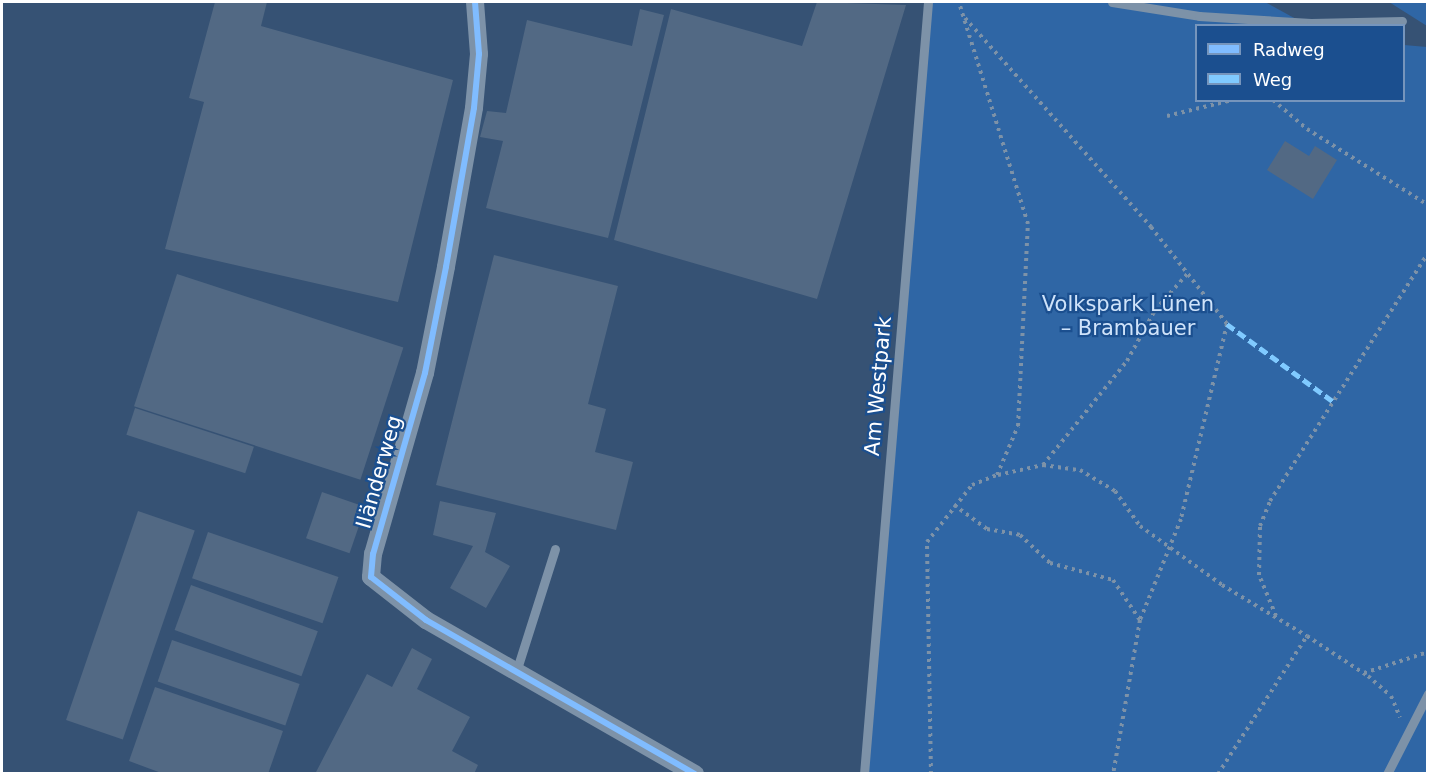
<!DOCTYPE html>
<html>
<head>
<meta charset="utf-8">
<style>
  body { margin:0 }
  #map { position:relative; width:1429px; height:775px; overflow:hidden; background:#365274; font-family:"DejaVu Sans",sans-serif }
  div>[style] { position:absolute }
  .green>* { inset:0; background:#2f66a5 }
  .building>* { inset:0; background:#526984; transform-origin:0 0 }
  .path>* { height:4px; margin-top:-2px; transform-origin:0; background:repeating-linear-gradient(90deg,#7d92a8 0 3px,transparent 0 7.5px) }
  .lane>* { height:9px; margin:-4.5px; padding:0 4.5px; transform-origin:4.5px; border-radius:4.5px; background:#7d92a8 }
  .street>* { height:18px; margin:-9px; padding:0 9px; transform-origin:9px; border-radius:9px; background:#7d92a8 }
  .quiet>* { height:4.5px; margin-top:-2.25px; transform-origin:0; background:repeating-linear-gradient(90deg,#80caff 0 9px,transparent 0 13.5px) }
  .cycleway>* { height:6px; margin:-3px; padding:0 3px; transform-origin:3px; border-radius:3px; background:#80bcff }
  span { translate:-50% -50%; white-space:nowrap; text-align:center; line-height:1.15; -webkit-text-stroke:4.5px #1b4f8f; paint-order:stroke }
  .park-label { font-size:21px; color:#cfe3fa }
  .street-label { font-size:21px; color:#fff }
  .frame { position:absolute; inset:0; border:3px solid #fff; pointer-events:none }
  .legend { position:absolute; left:1195px; top:24px; width:210px; height:78px; box-sizing:border-box; background:#1b4f8f; border:2px solid #7695bc; margin:0; padding:8px 10px; list-style:none; font-size:18px; color:#fff }
  .legend li { display:flex; align-items:center; gap:12px; height:30px }
  .legend b { width:30px; border:2px solid #7695bc }
</style>
</head>
<body>
<div id="map">
  <div class="green">
    <div style="clip-path:polygon(928px 2px,1265px 2px,1307px 25px,1196px 26px,1196px 100px,1404px 100px,1404px 45px,1427px 47px,1427px 773px,862px 774px)"></div>
    <div style="clip-path:polygon(1389px 2px,1427px 2px,1427px 26px)"></div>
  </div>
  <div class="building">
    <div style="clip-path:polygon(215px 2px,267px 2px,261px 26px,453px 80px,398px 302px,165px 249px,204px 102px,189px 98px)"></div>
    <div style="clip-path:polygon(817px 2px,906px 5px,817px 299px,614px 240px,671px 9px,802px 46px)"></div>
    <div style="clip-path:polygon(640px 9px,664px 15px,608px 238px,486px 208px,503px 141px,480px 137px,487px 111px,506px 113px,527px 20px,632px 46px)"></div>
    <div style="clip-path:polygon(1285px 141px,1309px 156px,1315px 146px,1337px 160px,1313px 199px,1267px 170px)"></div>
    <div style="clip-path:polygon(494px 255px,618px 286px,588px 404px,606px 409px,595px 452px,633px 462px,616px 530px,436px 485px)"></div>
    <div style="left:177px;top:274px;width:238px;height:139px;rotate:18deg"></div>
    <div style="left:135px;top:408px;width:125px;height:28px;rotate:18deg"></div>
    <div style="left:322px;top:492px;width:46px;height:49px;rotate:19deg"></div>
    <div style="clip-path:polygon(440px 501px,496px 513px,485px 552px,510px 566px,486px 608px,450px 588px,473px 546px,433px 535px)"></div>
    <div style="left:138px;top:511px;width:60px;height:221px;rotate:19deg"></div>
    <div style="left:208px;top:532px;width:138px;height:49px;rotate:19deg"></div>
    <div style="left:191px;top:585px;width:135px;height:48px;rotate:20deg"></div>
    <div style="left:172px;top:640px;width:135px;height:44px;rotate:19deg"></div>
    <div style="clip-path:polygon(412px 648px,432px 659px,417px 689px,470px 717px,452px 751px,478px 765px,474px 774px,315px 774px,367px 674px,392px 687px)"></div>
    <div style="clip-path:polygon(155px 687px,283px 731px,268px 774px,164px 774px,129px 761px)"></div>
  </div>
  <div class="path">
    <div style="left:965px;top:18px;width:280px;rotate:48.3deg"></div>
    <div style="left:1151px;top:227px;width:123px;rotate:51.9deg"></div>
    <div style="left:1227px;top:324px;width:200px;rotate:103.3deg"></div>
    <div style="left:1181px;top:519px;width:109px;rotate:112.1deg"></div>
    <div style="left:1140px;top:620px;width:156px;rotate:99.9deg"></div>
    <div style="left:1273px;top:100px;width:45px;rotate:40.5deg"></div>
    <div style="left:1307px;top:129px;width:143px;rotate:32.1deg"></div>
    <div style="left:1167px;top:116px;width:67px;rotate:-13.8deg"></div>
    <div style="left:1043px;top:465px;width:37px;rotate:8deg"></div>
    <div style="left:1080px;top:470px;width:41px;rotate:31deg"></div>
    <div style="left:1115px;top:491px;width:43px;rotate:54.5deg"></div>
    <div style="left:1140px;top:526px;width:101px;rotate:35.7deg"></div>
    <div style="left:1222px;top:585px;width:99px;rotate:31deg"></div>
    <div style="left:998px;top:475px;width:46px;rotate:-12.5deg"></div>
    <div style="left:1043px;top:465px;width:134px;rotate:-51.1deg"></div>
    <div style="left:1127px;top:361px;width:58px;rotate:-61.2deg"></div>
    <div style="left:1155px;top:310px;width:51px;rotate:-48.2deg"></div>
    <div style="left:954px;top:505px;width:41px;rotate:36deg"></div>
    <div style="left:987px;top:529px;width:34px;rotate:10deg"></div>
    <div style="left:1020px;top:535px;width:41px;rotate:43deg"></div>
    <div style="left:1050px;top:563px;width:65px;rotate:15.1deg"></div>
    <div style="left:1113px;top:580px;width:48px;rotate:56deg"></div>
    <div style="left:1276px;top:616px;width:44px;rotate:-112.5deg"></div>
    <div style="left:1259px;top:575px;width:49px;rotate:-88.8deg"></div>
    <div style="left:1260px;top:526px;width:27px;rotate:-68deg"></div>
    <div style="left:1270px;top:501px;width:294px;rotate:-57.5deg"></div>
    <div style="left:1364px;top:673px;width:67px;rotate:-18.2deg"></div>
    <div style="left:931px;top:774px;width:232px;rotate:-91deg"></div>
    <div style="left:927px;top:542px;width:73px;rotate:-51.7deg"></div>
    <div style="left:972px;top:485px;width:27px;rotate:-22deg"></div>
    <div style="left:997px;top:475px;width:53px;rotate:-66.8deg"></div>
    <div style="left:1018px;top:426px;width:202px;rotate:-87.2deg"></div>
    <div style="left:1028px;top:224px;width:232px;rotate:-107.3deg"></div>
    <div style="left:1218px;top:774px;width:164px;rotate:-57.2deg"></div>
    <div style="left:1307px;top:636px;width:73px;rotate:33.3deg"></div>
    <div style="left:1368px;top:676px;width:30px;rotate:41deg"></div>
    <div style="left:1391px;top:696px;width:23px;rotate:67deg"></div>
  </div>
  <div class="lane">
    <div style="left:1112px;top:2px;width:88px;rotate:9.1deg"></div>
    <div style="left:1199px;top:16px;width:112px;rotate:3.6deg"></div>
    <div style="left:1311px;top:23px;width:91px;rotate:-1.3deg"></div>
    <div style="left:516px;top:672px;width:129px;rotate:-72.4deg"></div>
    <div style="left:864px;top:774px;width:775px;rotate:-85.26deg"></div>
    <div style="left:1387px;top:774px;width:90px;rotate:-62.9deg"></div>
  </div>
  <div class="street">
    <div style="left:475px;top:2px;width:52px;rotate:85.6deg"></div>
    <div style="left:479px;top:54px;width:54px;rotate:95.3deg"></div>
    <div style="left:474px;top:108px;width:161px;rotate:100deg"></div>
    <div style="left:446px;top:267px;width:108px;rotate:101.2deg"></div>
    <div style="left:425px;top:373px;width:188px;rotate:106deg"></div>
    <div style="left:373px;top:554px;width:23px;rotate:95deg"></div>
    <div style="left:371px;top:577px;width:70px;rotate:38deg"></div>
    <div style="left:426px;top:620px;width:310px;rotate:29.8deg"></div>
  </div>
  <div class="quiet">
    <div style="left:1227px;top:324px;width:132px;rotate:36.1deg"></div>
  </div>
  <div class="cycleway">
    <div style="left:475px;top:2px;width:52px;rotate:85.6deg"></div>
    <div style="left:479px;top:54px;width:54px;rotate:95.3deg"></div>
    <div style="left:474px;top:108px;width:161px;rotate:100deg"></div>
    <div style="left:446px;top:267px;width:108px;rotate:101.2deg"></div>
    <div style="left:425px;top:373px;width:188px;rotate:106deg"></div>
    <div style="left:373px;top:554px;width:23px;rotate:95deg"></div>
    <div style="left:371px;top:577px;width:70px;rotate:38deg"></div>
    <div style="left:426px;top:620px;width:310px;rotate:29.8deg"></div>
  </div>
  <div class="park-label">
    <span style="left:1128px;top:316px">Volkspark Lünen<br>– Brambauer</span>
  </div>
  <div class="street-label">
    <span style="left:878px;top:386px;rotate:-85deg">Am Westpark</span>
    <span style="left:379px;top:472px;rotate:-74deg">Iländerweg</span>
  </div>
  <div class="frame"></div>
  <ul class="legend">
  <li><b style="height:8px;background:#80bcff"></b>Radweg</li>
  <li><b style="height:8px;background:#80caff"></b>Weg</li>
  </ul>
</div>
</body>
</html>
